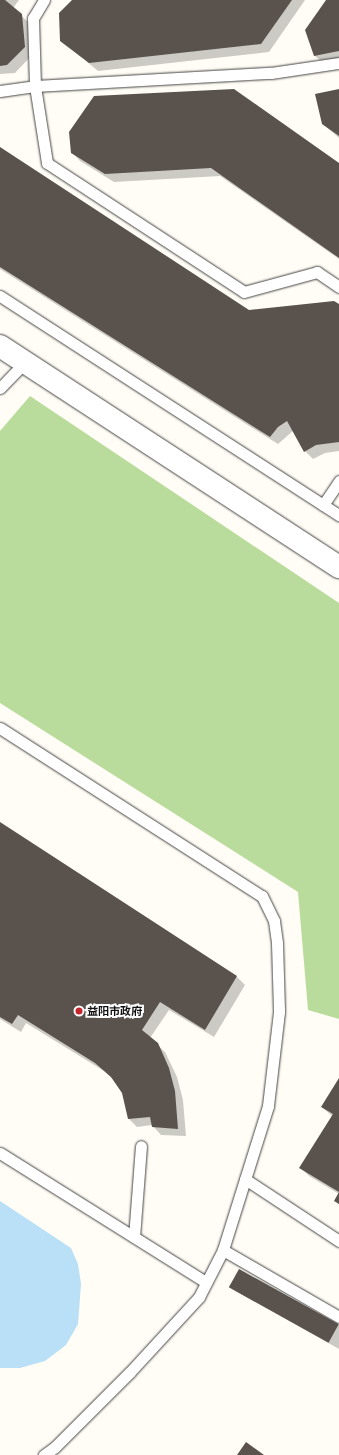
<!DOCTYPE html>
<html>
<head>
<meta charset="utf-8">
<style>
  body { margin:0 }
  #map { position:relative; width:339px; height:1455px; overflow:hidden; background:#fffdf5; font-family:"Playfair Display","Noto Sans SC",serif }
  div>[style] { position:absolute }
  .forest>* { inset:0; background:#b9dc9c }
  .water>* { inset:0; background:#b9e0f7 }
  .shadow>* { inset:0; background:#0003 }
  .building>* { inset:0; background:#5a524d; transform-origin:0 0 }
  .roads { filter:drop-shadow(0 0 1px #444) drop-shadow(0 0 1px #444) }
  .service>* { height:11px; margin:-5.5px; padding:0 5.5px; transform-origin:5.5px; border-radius:5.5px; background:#fff }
  .minor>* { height:22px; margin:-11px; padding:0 11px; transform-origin:11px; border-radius:11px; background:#fff }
  .dots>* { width:11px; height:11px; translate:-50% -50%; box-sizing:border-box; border:2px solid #fff; border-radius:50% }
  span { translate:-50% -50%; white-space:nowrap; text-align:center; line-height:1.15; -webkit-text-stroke:4px #fff; paint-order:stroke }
  .poi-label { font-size:11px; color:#111; font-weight:700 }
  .left { translate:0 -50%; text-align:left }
</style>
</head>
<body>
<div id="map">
  <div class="forest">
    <div style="clip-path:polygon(30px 396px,339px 603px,339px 1019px,308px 1010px,298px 892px,0 703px,0 431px)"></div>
  </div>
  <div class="water">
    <div style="clip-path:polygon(0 1201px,71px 1248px,78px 1264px,81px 1284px,78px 1324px,66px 1345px,45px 1361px,20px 1368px,0 1368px)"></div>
  </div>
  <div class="shadow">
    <div style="clip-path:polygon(0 0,19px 0,13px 8px,29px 23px,32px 55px,15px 73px,0 74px)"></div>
    <div style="clip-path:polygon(73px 0,305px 0,269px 52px,98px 71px,61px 40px)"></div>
    <div style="clip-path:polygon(327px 0,339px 0,339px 60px,323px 63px,314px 55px)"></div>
    <div style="clip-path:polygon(339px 90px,339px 138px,323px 124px)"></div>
    <div style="clip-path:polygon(0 148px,249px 311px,339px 305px,339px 451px,325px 453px,313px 459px,305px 451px,294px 430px,278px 444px,0 269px)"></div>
    <div style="clip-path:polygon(72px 152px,339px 164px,339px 259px,220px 176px,114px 182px,80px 161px)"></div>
    <div style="clip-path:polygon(0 824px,237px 977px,245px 985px,214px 1037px,169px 1010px,150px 1038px,165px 1052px,177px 1077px,183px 1100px,186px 1136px,161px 1135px,152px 1125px,137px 1127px,129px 1119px,123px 1093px,113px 1079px,104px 1071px,26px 1023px,21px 1032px,0 1019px)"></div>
    <div style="clip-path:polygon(339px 1082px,339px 1204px,335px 1200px,339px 1194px,309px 1176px,301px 1168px,332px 1116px,322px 1107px)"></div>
    <div style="clip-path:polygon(230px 1287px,339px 1325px,339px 1349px,232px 1289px)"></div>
  </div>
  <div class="building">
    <div style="clip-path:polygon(0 0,5px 0,22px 14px,25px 47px,7px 65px,0 66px)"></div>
    <div style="clip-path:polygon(72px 0,292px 0,261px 44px,89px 63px,60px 41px,59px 13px)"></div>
    <div style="clip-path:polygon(326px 0,339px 0,339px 51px,314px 56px,305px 30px)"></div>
    <div style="clip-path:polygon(234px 89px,339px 163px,339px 258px,211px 168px,105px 174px,71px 153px,69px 132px,94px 96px)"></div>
    <div style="clip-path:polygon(339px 89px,339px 136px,322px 124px,315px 94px)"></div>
    <div style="clip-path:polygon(0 147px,249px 310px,334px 301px,339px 304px,339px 442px,316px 445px,304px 452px,287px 421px,278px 427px,270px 437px,0 267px)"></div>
    <div style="clip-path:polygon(0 822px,237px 976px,205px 1030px,160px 1002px,142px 1030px,158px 1043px,169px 1068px,175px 1091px,178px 1129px,152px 1127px,150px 1117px,128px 1119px,122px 1093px,111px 1077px,95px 1063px,18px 1015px,12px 1024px,0 1017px)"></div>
    <div style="clip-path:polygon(339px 1078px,339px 1204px,334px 1201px,339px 1192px,299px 1168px,333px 1114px,321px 1107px)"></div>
    <div style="left:239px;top:1269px;width:114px;height:21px;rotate:29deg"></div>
    <div style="clip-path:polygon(246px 1442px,264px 1455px,237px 1455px)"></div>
  </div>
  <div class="roads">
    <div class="service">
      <div style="left:44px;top:0;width:21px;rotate:121deg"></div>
      <div style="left:33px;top:18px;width:68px;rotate:88.3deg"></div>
      <div style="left:35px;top:86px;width:78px;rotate:81.1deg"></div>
      <div style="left:47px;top:163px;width:235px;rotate:33.2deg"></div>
      <div style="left:244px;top:292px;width:76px;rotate:-15.3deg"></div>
      <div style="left:317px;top:272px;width:27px;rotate:34deg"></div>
      <div style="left:0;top:91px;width:35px;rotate:-8deg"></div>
      <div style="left:35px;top:86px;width:236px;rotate:-3.2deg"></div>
      <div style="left:271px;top:73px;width:69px;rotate:-8.4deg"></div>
      <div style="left:0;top:296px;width:404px;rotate:32.9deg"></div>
      <div style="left:0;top:388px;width:36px;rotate:-46deg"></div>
      <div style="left:323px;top:505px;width:29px;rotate:-56deg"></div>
      <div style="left:0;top:728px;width:311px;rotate:32.7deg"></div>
      <div style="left:262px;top:896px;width:28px;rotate:64deg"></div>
      <div style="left:274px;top:921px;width:22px;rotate:82deg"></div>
      <div style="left:277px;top:943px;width:69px;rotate:88.3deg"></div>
      <div style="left:279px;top:1012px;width:95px;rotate:96.7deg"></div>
      <div style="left:268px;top:1106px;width:151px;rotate:107.4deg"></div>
      <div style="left:223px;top:1250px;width:53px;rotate:117.1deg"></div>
      <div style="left:199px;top:1297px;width:102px;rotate:132.6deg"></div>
      <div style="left:130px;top:1372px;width:106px;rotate:135deg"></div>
      <div style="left:55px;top:1447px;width:14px;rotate:144deg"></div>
      <div style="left:0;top:1153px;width:243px;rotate:32.1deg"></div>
      <div style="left:245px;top:1179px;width:113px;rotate:33.4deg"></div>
      <div style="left:134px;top:1237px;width:91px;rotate:-85.6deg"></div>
      <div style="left:223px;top:1250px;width:134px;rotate:30deg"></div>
    </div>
    <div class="minor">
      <div style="left:0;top:346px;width:405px;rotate:33.1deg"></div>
    </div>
  </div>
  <div class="dots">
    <div style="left:79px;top:1011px;background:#c4262e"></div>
  </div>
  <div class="poi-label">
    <span class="left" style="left:87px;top:1011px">益阳市政府</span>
  </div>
</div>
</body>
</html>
